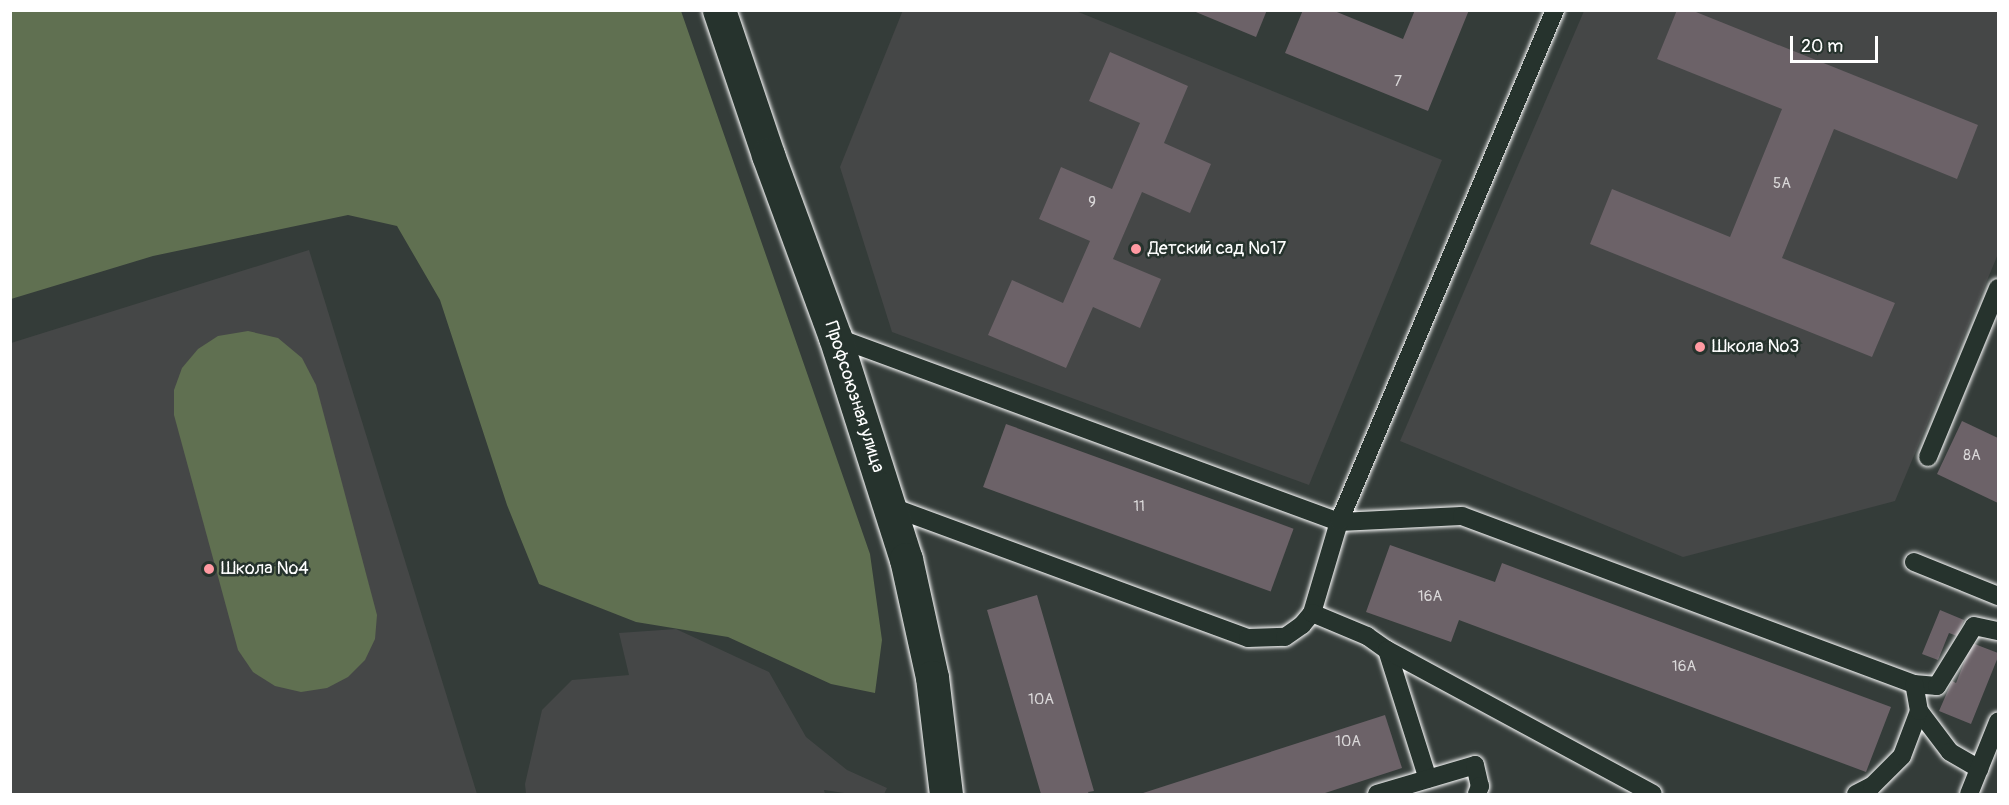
<!DOCTYPE html>
<html>
<head>
<meta charset="utf-8">
<style>
  body { margin:0 }
  #map { position:relative; width:2009px; height:805px; overflow:hidden; background:#343c39; font-family:Pangolin,sans-serif }
  div>[style] { position:absolute }
  .built>* { inset:0; background:#454747 }
  .green>* { inset:0; background:#607051 }
  .building>* { inset:0; background:#6c6268; transform-origin:0 0 }
  .roads { filter:drop-shadow(0 0 2px #fff) drop-shadow(0 0 2px #fff) }
  .lane>* { height:18px; margin:-9px; padding:0 9px; transform-origin:9px; border-radius:9px; background:#26332d }
  .secondary>* { height:33px; margin:-16.5px; padding:0 16.5px; transform-origin:16.5px; border-radius:16.5px; background:#26332d }
  .dots>* { width:16px; height:16px; translate:-50% -50%; box-sizing:border-box; border:3px solid #26332d; border-radius:50% }
  span { translate:-50% -50%; white-space:nowrap; text-align:center; line-height:1.15; -webkit-text-stroke:5px #26332d; paint-order:stroke }
  .number-label { font-size:15px; color:#dad8d9 }
  .number-label span { -webkit-text-stroke-width:0 }
  .poi-label { font-size:18px; color:#fff }
  .left { translate:0 -50%; text-align:left }
  .street-label { font-size:18px; color:#fff }
  .frame { position:absolute; inset:0; border:12px solid #fff; pointer-events:none }
  .scale { position:absolute; left:1790px; top:36px; width:88px; height:27px; box-sizing:border-box; border:3px solid #fff; border-top:0; padding-left:8px; font-size:18px; line-height:21px; white-space:nowrap; color:#fff; -webkit-text-stroke:4px #26332d; paint-order:stroke }
</style>
</head>
<body>
<div id="map">
  <div class="built">
    <div style="clip-path:polygon(903px 10px,1076px 11px,1442px 160px,1309px 485px,892px 332px,840px 167px)"></div>
    <div style="clip-path:polygon(1584px 11px,1998px 11px,1998px 254px,1895px 501px,1683px 557px,1400px 441px)"></div>
    <div style="clip-path:polygon(309px 250px,477px 794px,11px 794px,11px 343px)"></div>
    <div style="clip-path:polygon(676px 629px,769px 672px,806px 737px,847px 770px,887px 788px,884px 794px,851px 794px,824px 790px,825px 794px,526px 794px,525px 784px,542px 710px,572px 680px,629px 675px,619px 633px)"></div>
  </div>
  <div class="green">
    <div style="clip-path:polygon(11px 10px,681px 11px,870px 554px,882px 640px,875px 693px,831px 684px,728px 637px,636px 622px,539px 584px,507px 505px,440px 300px,397px 226px,348px 215px,153px 256px,11px 299px)"></div>
    <div style="clip-path:polygon(248px 331px,278px 338px,302px 358px,316px 385px,377px 615px,375px 639px,365px 660px,348px 677px,327px 688px,301px 692px,275px 686px,253px 672px,238px 650px,174px 415px,174px 390px,182px 368px,198px 349px,218px 336px)"></div>
  </div>
  <div class="building">
    <div style="clip-path:polygon(1191px 10px,1267px 10px,1256px 37px)"></div>
    <div style="clip-path:polygon(1303px 10px,1332px 10px,1403px 39px,1415px 10px,1469px 10px,1428px 111px,1285px 53px)"></div>
    <div style="clip-path:polygon(1677px 10px,1691px 10px,1978px 125px,1957px 179px,1834px 129px,1782px 258px,1895px 303px,1872px 357px,1590px 244px,1612px 189px,1730px 237px,1782px 109px,1657px 59px)"></div>
    <div style="clip-path:polygon(1110px 52px,1188px 86px,1164px 143px,1211px 164px,1190px 213px,1142px 192px,1113px 259px,1161px 279px,1140px 328px,1093px 307px,1066px 368px,988px 335px,1012px 280px,1063px 303px,1090px 241px,1039px 219px,1061px 167px,1112px 189px,1140px 123px,1089px 101px)"></div>
    <div style="clip-path:polygon(1962px 421px,1998px 438px,1998px 503px,1937px 474px)"></div>
    <div style="left:1006px;top:424px;width:306px;height:67px;rotate:20deg"></div>
    <div style="clip-path:polygon(1390px 545px,1495px 582px,1502px 563px,1891px 707px,1866px 772px,1459px 620px,1451px 642px,1366px 612px)"></div>
    <div style="clip-path:polygon(1037px 595px,1094px 791px,1088px 792px,1089px 794px,1041px 794px,987px 610px)"></div>
    <div style="clip-path:polygon(1940px 610px,1964px 620px,1957px 636px,1949px 633px,1938px 660px,1922px 654px)"></div>
    <div style="clip-path:polygon(1972px 643px,1998px 653px,1998px 657px,1971px 724px,1939px 711px,1952px 681px,1956px 683px)"></div>
    <div style="clip-path:polygon(1385px 715px,1402px 768px,1322px 794px,1140px 794px)"></div>
  </div>
  <div class="roads">
    <div class="lane">
      <div style="left:835px;top:337px;width:537px;rotate:20.16deg"></div>
      <div style="left:1339px;top:522px;width:123px;rotate:-2.8deg"></div>
      <div style="left:1462px;top:516px;width:482px;rotate:20.4deg"></div>
      <div style="left:1914px;top:684px;width:23px;rotate:5deg"></div>
      <div style="left:1937px;top:686px;width:70px;rotate:-58.3deg"></div>
      <div style="left:1974px;top:626px;width:25px;rotate:12deg"></div>
      <div style="left:1928px;top:457px;width:183px;rotate:-67.5deg"></div>
      <div style="left:889px;top:506px;width:382px;rotate:20.2deg"></div>
      <div style="left:1248px;top:638px;width:37px;rotate:-2deg"></div>
      <div style="left:1285px;top:637px;width:21px;rotate:-35deg"></div>
      <div style="left:1302px;top:625px;width:16px;rotate:-50deg"></div>
      <div style="left:1312px;top:613px;width:95px;rotate:-73.5deg"></div>
      <div style="left:1339px;top:522px;width:556px;rotate:-67.13deg"></div>
      <div style="left:1914px;top:562px;width:91px;rotate:22deg"></div>
      <div style="left:1312px;top:613px;width:60px;rotate:22.7deg"></div>
      <div style="left:1367px;top:636px;width:24px;rotate:35deg"></div>
      <div style="left:1387px;top:650px;width:135px;rotate:72.4deg"></div>
      <div style="left:1387px;top:650px;width:302px;rotate:28.4deg"></div>
      <div style="left:1919px;top:711px;width:51px;rotate:52.9deg"></div>
      <div style="left:1950px;top:752px;width:34px;rotate:30deg"></div>
      <div style="left:1377px;top:794px;width:102px;rotate:-16.5deg"></div>
      <div style="left:1475px;top:765px;width:22px;rotate:77deg"></div>
      <div style="left:1480px;top:786px;width:9px;rotate:111deg"></div>
      <div style="left:1856px;top:794px;width:18px;rotate:-27deg"></div>
      <div style="left:1872px;top:786px;width:42px;rotate:-45deg"></div>
      <div style="left:1902px;top:756px;width:48px;rotate:-69.3deg"></div>
      <div style="left:1919px;top:711px;width:27px;rotate:-100deg"></div>
      <div style="left:1969px;top:794px;width:78px;rotate:-68.1deg"></div>
    </div>
    <div class="secondary">
      <div style="left:719px;top:10px;width:153px;rotate:71.3deg"></div>
      <div style="left:768px;top:155px;width:194px;rotate:69.8deg"></div>
      <div style="left:835px;top:337px;width:233px;rotate:72.3deg"></div>
      <div style="left:906px;top:559px;width:121px;rotate:77.6deg"></div>
      <div style="left:932px;top:677px;width:118px;rotate:83.2deg"></div>
    </div>
  </div>
  <div class="dots">
    <div style="left:1136px;top:249px;background:#ff9aa2"></div>
    <div style="left:1700px;top:347px;background:#ff9aa2"></div>
    <div style="left:209px;top:569px;background:#ff9aa2"></div>
  </div>
  <div class="number-label">
    <span style="left:1398px;top:82px">7</span>
    <span style="left:1782px;top:184px">5А</span>
    <span style="left:1092px;top:203px">9</span>
    <span style="left:1972px;top:456px">8А</span>
    <span style="left:1139px;top:507px">11</span>
    <span style="left:1430px;top:597px">16А</span>
    <span style="left:1684px;top:667px">16А</span>
    <span style="left:1041px;top:700px">10А</span>
    <span style="left:1348px;top:742px">10А</span>
  </div>
  <div class="poi-label">
    <span class="left" style="left:1148px;top:249px">Детский сад №17</span>
    <span class="left" style="left:1712px;top:347px">Школа №3</span>
    <span class="left" style="left:221px;top:569px">Школа №4</span>
  </div>
  <div class="street-label">
    <span style="left:854px;top:397px;rotate:72deg">Профсоюзная улица</span>
  </div>
  <div class="frame"></div>
  <div class="scale">20 m</div>
</div>
</body>
</html>
